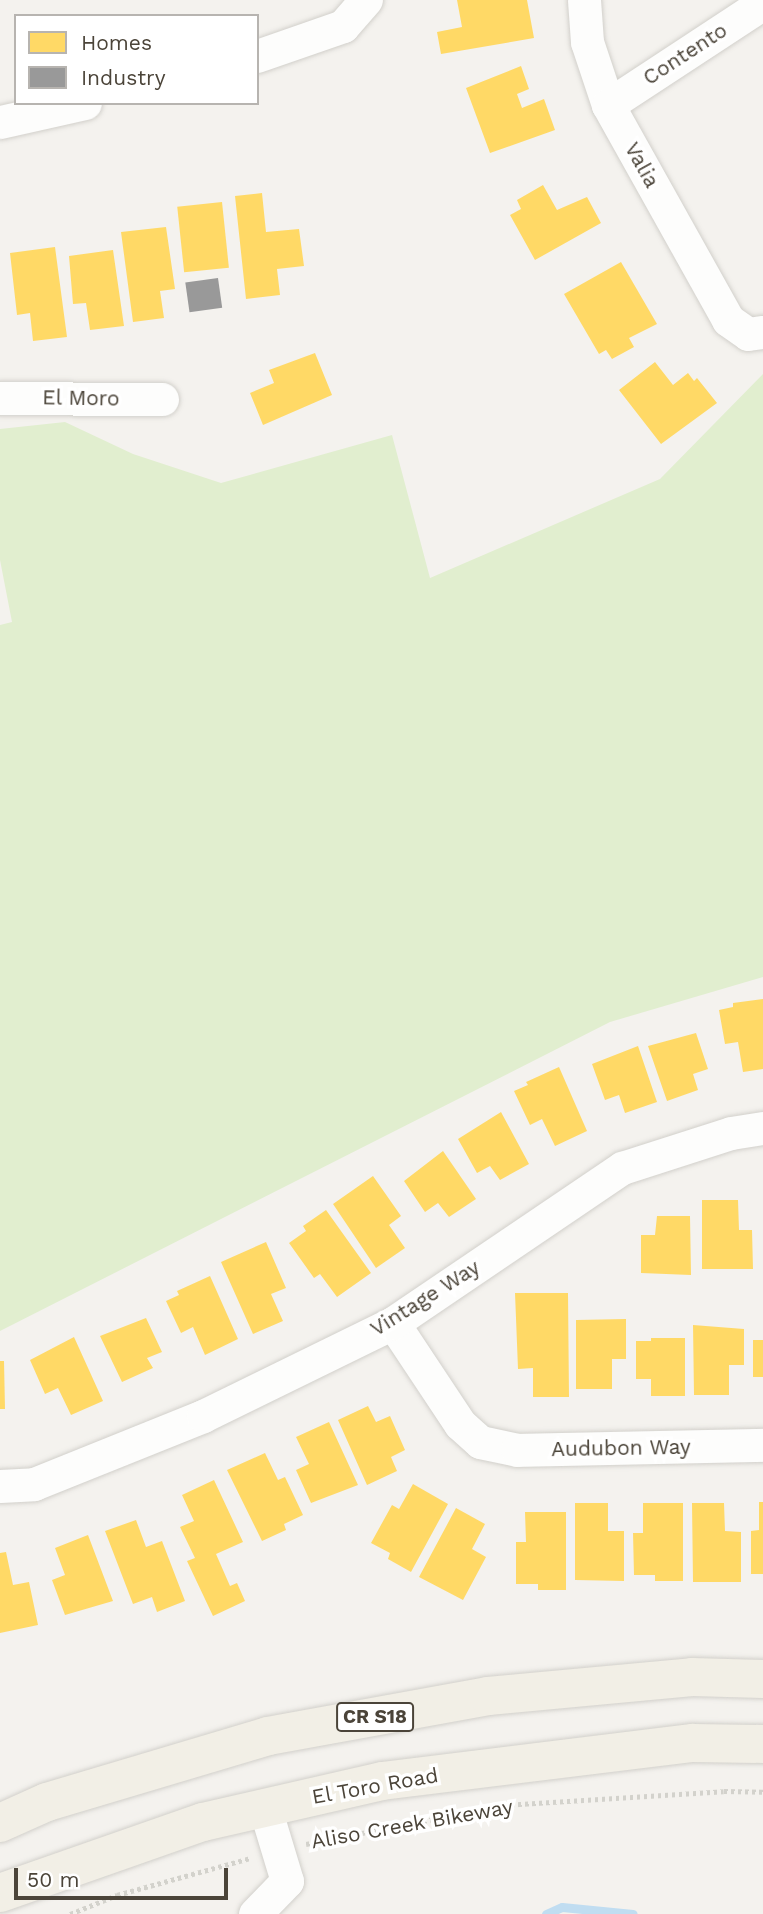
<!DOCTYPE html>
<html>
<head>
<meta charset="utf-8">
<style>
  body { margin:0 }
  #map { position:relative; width:763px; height:1914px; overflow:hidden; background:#f4f2ee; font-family:"Work Sans",sans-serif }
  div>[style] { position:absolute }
  .green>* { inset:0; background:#e1eecf }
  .homes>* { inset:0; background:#ffd966; transform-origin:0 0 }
  .industry>* { inset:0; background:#999; transform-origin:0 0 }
  .stream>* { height:9px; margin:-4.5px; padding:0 4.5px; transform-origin:4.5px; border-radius:4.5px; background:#c0ddf1 }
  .path>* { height:4.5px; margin-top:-2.25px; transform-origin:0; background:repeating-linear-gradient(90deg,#d3d2cc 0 3.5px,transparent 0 7px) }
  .roads { filter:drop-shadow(0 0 2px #d2d0cb) drop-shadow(0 0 2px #d2d0cb) }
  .minor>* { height:33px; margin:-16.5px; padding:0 16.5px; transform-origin:16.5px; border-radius:16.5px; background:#fdfdfc }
  .major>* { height:38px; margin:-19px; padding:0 19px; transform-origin:19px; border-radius:19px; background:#f2efe6 }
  span { translate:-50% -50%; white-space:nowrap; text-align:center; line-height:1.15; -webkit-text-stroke:7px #fff; paint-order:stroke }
  .shield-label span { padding:2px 5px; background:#fff; border:2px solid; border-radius:5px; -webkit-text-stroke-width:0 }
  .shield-label { font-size:19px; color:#4b4439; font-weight:700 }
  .street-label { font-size:21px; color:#4b4439 }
  .legend { position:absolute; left:14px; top:14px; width:245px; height:91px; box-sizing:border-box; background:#fff; border:2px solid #b7b4b0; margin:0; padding:9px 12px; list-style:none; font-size:21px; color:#4b4439 }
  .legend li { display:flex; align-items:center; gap:14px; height:35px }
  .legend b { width:35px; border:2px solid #b7b4b0 }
  .scale { position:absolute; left:14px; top:1868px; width:214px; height:32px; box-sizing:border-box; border:4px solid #4b4439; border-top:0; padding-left:9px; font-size:21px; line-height:24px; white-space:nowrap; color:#4b4439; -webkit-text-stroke:5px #fff; paint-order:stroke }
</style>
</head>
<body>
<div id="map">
  <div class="green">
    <div style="clip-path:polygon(763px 374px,763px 977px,610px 1022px,0 1331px,0 625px,12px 622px,0 560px,0 429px,65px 422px,133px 454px,221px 483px,392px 435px,430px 578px,660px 479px)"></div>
  </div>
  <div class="homes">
    <div style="clip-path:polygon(457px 0,527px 0,534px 38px,441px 54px,437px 32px,462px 27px)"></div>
    <div style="clip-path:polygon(521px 66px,529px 89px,517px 94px,522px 108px,544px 99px,555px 130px,490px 153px,466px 88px)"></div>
    <div style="clip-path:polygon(543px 185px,557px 210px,587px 197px,601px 223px,535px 260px,510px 215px,521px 209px,517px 200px)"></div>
    <div style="clip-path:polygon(262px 193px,266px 232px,299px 229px,304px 266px,277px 269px,280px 295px,246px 299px,235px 196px)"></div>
    <div style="left:222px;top:202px;width:66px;height:45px;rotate:84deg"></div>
    <div style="clip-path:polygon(166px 227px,175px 289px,160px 291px,164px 318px,133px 322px,121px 232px)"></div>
    <div style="clip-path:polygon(55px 247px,67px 337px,33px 341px,30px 313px,17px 315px,10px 253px)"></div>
    <div style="clip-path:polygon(113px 250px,124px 326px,90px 330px,86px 303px,73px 304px,69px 256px)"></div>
    <div style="clip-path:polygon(621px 262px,657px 324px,629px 338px,634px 347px,612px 359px,606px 350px,599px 354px,564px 294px)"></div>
    <div style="clip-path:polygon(315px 353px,332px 395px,263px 425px,250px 393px,274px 383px,269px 370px)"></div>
    <div style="clip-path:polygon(655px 362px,673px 385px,688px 373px,694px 381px,697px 378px,717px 403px,661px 444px,619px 390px)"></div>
    <div style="clip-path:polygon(763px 999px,763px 1069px,743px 1072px,738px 1042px,725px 1044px,719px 1010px,733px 1007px,733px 1003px)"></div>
    <div style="clip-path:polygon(696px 1033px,708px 1069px,693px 1074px,698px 1090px,667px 1101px,648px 1046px)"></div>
    <div style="clip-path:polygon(638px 1046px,657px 1102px,625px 1113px,619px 1095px,605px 1100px,592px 1064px)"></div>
    <div style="clip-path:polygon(559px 1067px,587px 1131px,555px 1146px,542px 1119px,530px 1125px,514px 1091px,528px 1085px,526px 1082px)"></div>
    <div style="clip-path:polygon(501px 1112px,529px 1164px,500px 1180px,490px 1166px,477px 1173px,458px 1139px)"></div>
    <div style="clip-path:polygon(443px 1151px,476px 1199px,449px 1217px,438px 1203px,425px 1212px,404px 1181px)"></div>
    <div style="clip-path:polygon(373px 1176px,401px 1216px,389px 1225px,405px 1248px,376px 1268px,333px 1204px)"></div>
    <div style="clip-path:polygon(702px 1200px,738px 1200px,739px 1230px,752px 1230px,753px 1269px,702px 1269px)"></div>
    <div style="clip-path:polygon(326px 1210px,371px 1273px,337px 1297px,320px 1274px,314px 1278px,289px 1243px,306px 1231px,303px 1226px)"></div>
    <div style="clip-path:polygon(657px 1216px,690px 1216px,691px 1275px,641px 1273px,641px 1235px,655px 1235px)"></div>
    <div style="clip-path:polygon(266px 1242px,286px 1288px,271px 1294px,283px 1321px,253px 1334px,221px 1262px)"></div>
    <div style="clip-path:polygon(210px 1276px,238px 1339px,205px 1355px,193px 1327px,181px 1333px,166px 1301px,179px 1295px,177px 1291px)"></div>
    <div style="clip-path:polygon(515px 1293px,568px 1293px,569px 1397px,533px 1397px,533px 1368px,518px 1369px)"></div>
    <div style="clip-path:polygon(146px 1318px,162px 1352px,147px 1358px,153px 1368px,122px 1382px,100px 1336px)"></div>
    <div style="clip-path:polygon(626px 1319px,626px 1359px,612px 1359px,612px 1389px,576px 1389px,576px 1320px)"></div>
    <div style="clip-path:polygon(693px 1325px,744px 1329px,744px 1365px,729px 1365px,729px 1395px,694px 1395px)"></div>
    <div style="clip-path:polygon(74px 1337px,103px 1401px,71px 1415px,58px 1388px,45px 1394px,30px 1360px)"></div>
    <div style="clip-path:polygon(651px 1338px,685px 1338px,685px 1396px,651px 1396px,651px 1379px,636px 1379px,636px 1341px,651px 1341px)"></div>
    <div style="left:753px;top:1340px;width:10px;height:37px"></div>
    <div style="clip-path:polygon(0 1361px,4px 1361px,5px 1409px,0 1409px)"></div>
    <div style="clip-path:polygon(368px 1406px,376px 1422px,390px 1416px,405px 1450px,391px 1457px,397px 1471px,367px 1485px,338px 1420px)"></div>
    <div style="clip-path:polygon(329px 1422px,358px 1485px,311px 1503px,296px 1470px,309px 1464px,296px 1437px)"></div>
    <div style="clip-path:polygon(265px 1453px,278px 1480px,285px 1477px,303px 1515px,284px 1524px,286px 1530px,262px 1541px,227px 1470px)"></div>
    <div style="clip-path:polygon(214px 1480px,243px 1542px,216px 1554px,230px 1586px,237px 1583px,245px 1601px,213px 1616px,187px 1561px,195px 1558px,180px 1527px,194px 1521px,182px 1495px)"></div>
    <div style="clip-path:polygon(413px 1484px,448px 1504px,411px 1572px,388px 1559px,390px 1553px,371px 1543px,392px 1505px,399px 1509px)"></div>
    <div style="clip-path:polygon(759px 1502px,763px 1502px,763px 1574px,751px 1574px,751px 1531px,759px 1530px)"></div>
    <div style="clip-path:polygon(575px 1503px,608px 1503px,608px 1531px,624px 1531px,624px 1581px,575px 1580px)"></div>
    <div style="clip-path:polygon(643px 1503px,683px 1503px,683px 1581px,655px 1581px,655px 1575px,634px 1575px,633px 1533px,643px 1533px)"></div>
    <div style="clip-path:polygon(692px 1503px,724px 1503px,725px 1531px,741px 1532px,741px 1582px,693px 1582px)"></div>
    <div style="clip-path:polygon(456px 1508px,485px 1524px,472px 1549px,486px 1557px,463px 1600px,419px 1577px)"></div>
    <div style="clip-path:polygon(525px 1512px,566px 1512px,566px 1590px,538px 1590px,538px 1584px,516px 1584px,516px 1542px,526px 1542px)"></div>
    <div style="clip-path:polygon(136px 1520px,146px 1547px,162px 1541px,185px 1601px,157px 1612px,152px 1597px,133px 1604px,105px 1531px)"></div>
    <div style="clip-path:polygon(88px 1535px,113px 1601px,65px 1615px,52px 1580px,65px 1575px,55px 1548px)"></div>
    <div style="clip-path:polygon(6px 1552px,13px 1585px,29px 1582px,38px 1625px,0 1633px,0 1553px)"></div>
  </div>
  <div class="industry">
    <div style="left:218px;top:278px;width:30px;height:33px;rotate:82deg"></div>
  </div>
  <div class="stream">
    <div style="left:546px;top:1914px;width:17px;rotate:-24deg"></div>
    <div style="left:562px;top:1907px;width:71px;rotate:5.6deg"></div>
  </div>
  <div class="path">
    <div style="left:306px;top:1844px;width:202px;rotate:-11.1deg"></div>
    <div style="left:504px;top:1805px;width:220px;rotate:-3.6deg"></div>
    <div style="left:724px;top:1791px;width:39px;rotate:1deg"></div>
    <div style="left:70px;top:1914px;width:51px;rotate:-22deg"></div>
    <div style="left:117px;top:1895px;width:138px;rotate:-15.5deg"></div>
  </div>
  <div class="roads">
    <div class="minor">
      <div style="left:584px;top:0;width:42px;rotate:85.9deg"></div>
      <div style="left:587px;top:42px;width:66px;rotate:71.6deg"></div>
      <div style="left:608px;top:105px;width:246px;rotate:60.8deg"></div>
      <div style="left:728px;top:320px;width:24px;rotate:35deg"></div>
      <div style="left:748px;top:334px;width:15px;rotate:-8deg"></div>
      <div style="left:257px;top:56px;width:91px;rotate:-19.2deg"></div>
      <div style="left:343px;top:26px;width:35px;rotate:-49deg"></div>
      <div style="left:608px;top:105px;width:186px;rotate:-33.3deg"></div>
      <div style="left:0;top:122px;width:87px;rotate:-12.6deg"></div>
      <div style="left:0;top:398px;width:162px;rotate:0.4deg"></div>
      <div style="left:393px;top:1323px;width:121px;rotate:56.4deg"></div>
      <div style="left:460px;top:1424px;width:27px;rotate:42deg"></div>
      <div style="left:480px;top:1442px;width:38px;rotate:12deg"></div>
      <div style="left:517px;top:1450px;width:246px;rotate:-1.2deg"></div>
      <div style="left:0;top:1486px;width:34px;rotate:-3deg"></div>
      <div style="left:34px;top:1484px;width:182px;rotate:-21.9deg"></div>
      <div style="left:203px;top:1416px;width:212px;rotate:-26.1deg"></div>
      <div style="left:393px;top:1323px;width:277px;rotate:-34.1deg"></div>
      <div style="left:622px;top:1168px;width:114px;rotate:-17.8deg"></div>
      <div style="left:731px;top:1133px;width:32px;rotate:-9deg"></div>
      <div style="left:255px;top:1914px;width:46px;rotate:-45.9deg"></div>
      <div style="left:287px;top:1881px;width:76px;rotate:-106.8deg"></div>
    </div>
    <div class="major">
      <div style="left:0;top:1823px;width:51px;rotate:-24.1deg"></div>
      <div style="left:47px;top:1802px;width:231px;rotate:-16.6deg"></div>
      <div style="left:268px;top:1736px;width:224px;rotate:-10.3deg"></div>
      <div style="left:488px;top:1696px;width:205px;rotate:-5.3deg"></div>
      <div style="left:692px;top:1677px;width:71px;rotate:1.6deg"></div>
      <div style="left:0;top:1893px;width:215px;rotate:-19.3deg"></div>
      <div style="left:203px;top:1822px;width:184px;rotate:-12.9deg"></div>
      <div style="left:382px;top:1781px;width:313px;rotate:-7deg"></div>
      <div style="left:693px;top:1743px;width:70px;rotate:0.8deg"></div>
    </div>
  </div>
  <div class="shield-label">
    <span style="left:375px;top:1717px">CR S18</span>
  </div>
  <div class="street-label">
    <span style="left:685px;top:54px;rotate:-33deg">Contento</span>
    <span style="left:642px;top:165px;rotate:61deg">Valia</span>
    <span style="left:81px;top:398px;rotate:1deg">El Moro</span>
    <span style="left:425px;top:1298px;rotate:-32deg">Vintage Way</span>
    <span style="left:621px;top:1448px;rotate:-1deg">Audubon Way</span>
    <span style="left:375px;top:1786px;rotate:-10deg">El Toro Road</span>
    <span style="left:412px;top:1824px;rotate:-10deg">Aliso Creek Bikeway</span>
  </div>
  <ul class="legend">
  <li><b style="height:19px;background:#ffd966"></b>Homes</li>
  <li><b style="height:19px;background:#999"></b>Industry</li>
  </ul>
  <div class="scale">50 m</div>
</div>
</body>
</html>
